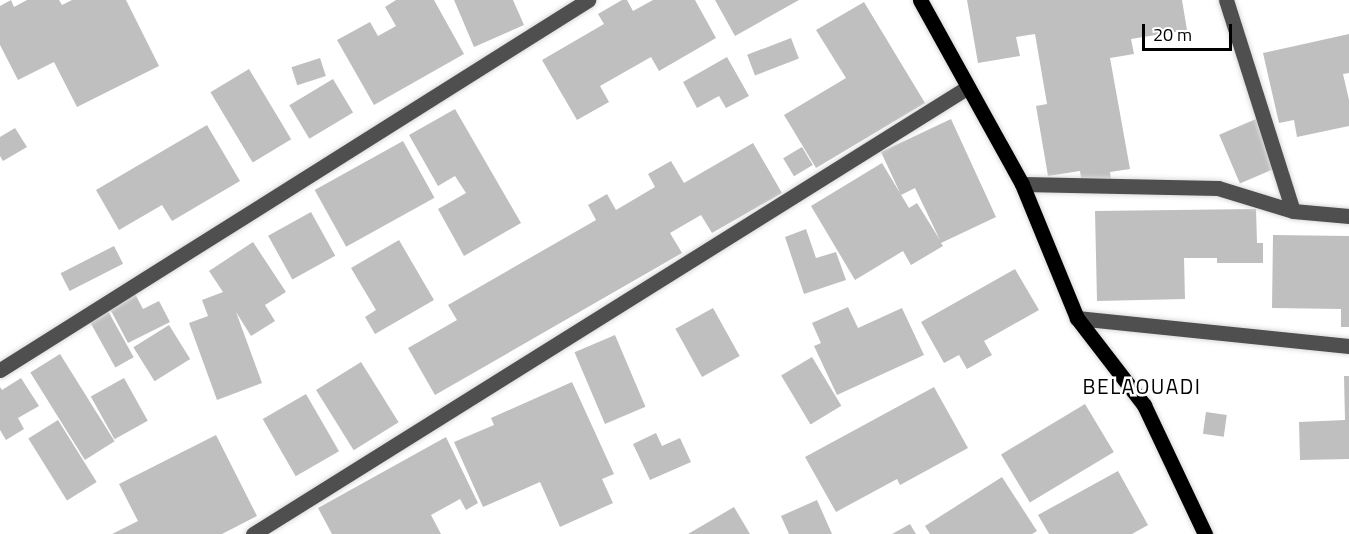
<!DOCTYPE html>
<html>
<head>
<meta charset="utf-8">
<style>
  body { margin:0 }
  #map { position:relative; width:1349px; height:534px; overflow:hidden; background:#fff; font-family:"Titillium Web",sans-serif }
  div>[style] { position:absolute }
  .building>* { inset:0; background:#bfbfbf; transform-origin:0 0 }
  .roads { filter:drop-shadow(0 0 2px #dbdbdb) drop-shadow(0 0 2px #dbdbdb) }
  .minor>* { height:15px; margin:-7.5px; padding:0 7.5px; transform-origin:7.5px; border-radius:7.5px; background:#4f4f4f }
  .major>* { height:15px; margin:-7.5px; padding:0 7.5px; transform-origin:7.5px; border-radius:7.5px; background:#000 }
  span { translate:-50% -50%; white-space:nowrap; text-align:center; line-height:1.15; -webkit-text-stroke:5px #fff; paint-order:stroke }
  .quarter-label { font-size:21px; color:#000; letter-spacing:1.5px }
  .scale { position:absolute; left:1142px; top:24px; width:90px; height:27px; box-sizing:border-box; border:3px solid #000; border-top:0; padding-left:8px; font-size:18px; line-height:21px; white-space:nowrap; color:#000; -webkit-text-stroke:4px #fff; paint-order:stroke }
</style>
</head>
<body>
<div id="map">
  <div class="building">
    <div style="clip-path:polygon(11px 0,14px 7px,27px 0,59px 0,62px 5px,72px 0,126px 0,159px 66px,77px 107px,54px 62px,18px 80px,0 45px,0 6px)"></div>
    <div style="clip-path:polygon(396px 0,434px 0,464px 54px,374px 105px,337px 40px,370px 22px,378px 36px,396px 26px,385px 7px)"></div>
    <div style="clip-path:polygon(454px 0,513px 0,524px 25px,474px 47px)"></div>
    <div style="clip-path:polygon(622px 0,627px 0,633px 11px,653px 0,695px 0,716px 38px,659px 71px,651px 57px,600px 86px,609px 102px,577px 120px,542px 60px,604px 24px,598px 14px)"></div>
    <div style="clip-path:polygon(715px 0,799px 0,735px 36px)"></div>
    <div style="clip-path:polygon(967px 0,1182px 0,1187px 30px,1131px 39px,1134px 54px,1110px 58px,1130px 169px,1110px 172px,1112px 185px,1083px 190px,1080px 171px,1048px 176px,1036px 106px,1047px 104px,1035px 34px,1016px 37px,1020px 56px,978px 63px)"></div>
    <div style="clip-path:polygon(864px 2px,925px 103px,816px 168px,784px 115px,846px 78px,816px 30px)"></div>
    <div style="clip-path:polygon(1349px 34px,1349px 73px,1343px 74px,1349px 100px,1349px 126px,1297px 137px,1294px 120px,1279px 123px,1263px 53px)"></div>
    <div style="left:791px;top:38px;width:22px;height:47px;rotate:69deg"></div>
    <div style="clip-path:polygon(727px 57px,749px 96px,726px 108px,719px 96px,697px 108px,683px 82px)"></div>
    <div style="left:320px;top:58px;width:19px;height:30px;rotate:72deg"></div>
    <div style="left:249px;top:69px;width:82px;height:45px;rotate:59deg"></div>
    <div style="left:333px;top:79px;width:39px;height:51px;rotate:59deg"></div>
    <div style="clip-path:polygon(455px 109px,521px 223px,464px 256px,438px 209px,466px 193px,455px 176px,438px 186px,409px 135px)"></div>
    <div style="clip-path:polygon(951px 119px,996px 217px,941px 243px,943px 246px,911px 265px,903px 251px,855px 280px,811px 206px,882px 163px,909px 208px,917px 203px,940px 240px,915px 188px,901px 195px,881px 152px)"></div>
    <div style="left:1256px;top:119px;width:53px;height:40px;rotate:67deg"></div>
    <div style="clip-path:polygon(207px 125px,240px 181px,172px 221px,162px 205px,119px 230px,96px 190px)"></div>
    <div style="clip-path:polygon(15px 128px,27px 147px,3px 161px,0 156px,0 137px)"></div>
    <div style="left:403px;top:141px;width:65px;height:101px;rotate:61deg"></div>
    <div style="clip-path:polygon(753px 143px,782px 193px,712px 233px,701px 215px,670px 233px,682px 253px,435px 395px,408px 348px,457px 320px,448px 305px,596px 220px,588px 205px,607px 194px,616px 210px,655px 187px,648px 174px,671px 161px,684px 183px)"></div>
    <div style="left:802px;top:147px;width:21px;height:22px;rotate:59deg"></div>
    <div style="clip-path:polygon(1256px 209px,1257px 243px,1263px 243px,1263px 263px,1217px 263px,1217px 258px,1184px 258px,1185px 299px,1097px 301px,1095px 211px)"></div>
    <div style="left:311px;top:212px;width:50px;height:49px;rotate:61deg"></div>
    <div style="clip-path:polygon(806px 229px,816px 258px,836px 252px,846px 280px,804px 294px,785px 237px)"></div>
    <div style="clip-path:polygon(1273px 235px,1349px 236px,1349px 327px,1341px 327px,1341px 309px,1272px 308px)"></div>
    <div style="clip-path:polygon(399px 240px,434px 300px,375px 334px,365px 317px,376px 310px,351px 268px)"></div>
    <div style="clip-path:polygon(253px 242px,286px 292px,265px 305px,275px 321px,251px 336px,236px 312px,262px 383px,217px 400px,189px 323px,208px 316px,202px 300px,223px 292px,209px 271px)"></div>
    <div style="left:114px;top:246px;width:20px;height:60px;rotate:63deg"></div>
    <div style="clip-path:polygon(1015px 269px,1039px 310px,984px 341px,992px 355px,967px 369px,959px 355px,944px 363px,921px 322px)"></div>
    <div style="clip-path:polygon(135px 294px,143px 309px,159px 301px,170px 322px,128px 343px,109px 307px)"></div>
    <div style="clip-path:polygon(848px 307px,858px 328px,902px 308px,924px 355px,837px 395px,814px 346px,821px 343px,812px 323px)"></div>
    <div style="left:713px;top:308px;width:55px;height:43px;rotate:61deg"></div>
    <div style="left:108px;top:311px;width:53px;height:21px;rotate:61deg"></div>
    <div style="left:169px;top:325px;width:40px;height:42px;rotate:58deg"></div>
    <div style="left:615px;top:335px;width:78px;height:44px;rotate:67deg"></div>
    <div style="left:60px;top:354px;width:103px;height:35px;rotate:58deg"></div>
    <div style="left:812px;top:357px;width:57px;height:36px;rotate:59deg"></div>
    <div style="left:361px;top:362px;width:71px;height:53px;rotate:58deg"></div>
    <div style="clip-path:polygon(1344px 376px,1349px 376px,1349px 459px,1300px 460px,1299px 422px,1345px 420px)"></div>
    <div style="clip-path:polygon(21px 378px,39px 406px,18px 418px,24px 429px,6px 440px,0 430px,0 387px,2px 390px)"></div>
    <div style="left:124px;top:378px;width:49px;height:38px;rotate:61deg"></div>
    <div style="clip-path:polygon(572px 382px,614px 474px,602px 479px,613px 503px,560px 527px,540px 482px,483px 507px,454px 442px,494px 425px,491px 418px)"></div>
    <div style="clip-path:polygon(934px 387px,968px 448px,900px 485px,897px 479px,836px 512px,805px 457px)"></div>
    <div style="left:306px;top:394px;width:66px;height:50px;rotate:60deg"></div>
    <div style="left:1085px;top:404px;width:56px;height:98px;rotate:59deg"></div>
    <div style="left:1206px;top:412px;width:21px;height:22px;rotate:8deg"></div>
    <div style="left:58px;top:420px;width:73px;height:35px;rotate:58deg"></div>
    <div style="clip-path:polygon(656px 433px,662px 446px,680px 438px,691px 462px,650px 480px,633px 444px)"></div>
    <div style="clip-path:polygon(216px 435px,257px 516px,222px 534px,112px 534px,138px 521px,119px 484px)"></div>
    <div style="clip-path:polygon(446px 437px,478px 503px,466px 510px,460px 499px,431px 515px,441px 534px,332px 534px,318px 508px)"></div>
    <div style="clip-path:polygon(1118px 471px,1148px 525px,1132px 534px,1049px 534px,1038px 515px)"></div>
    <div style="clip-path:polygon(1002px 477px,1037px 531px,1032px 534px,930px 534px,925px 526px)"></div>
    <div style="clip-path:polygon(817px 500px,832px 534px,789px 534px,781px 516px)"></div>
    <div style="clip-path:polygon(734px 507px,750px 534px,688px 534px)"></div>
    <div style="clip-path:polygon(910px 524px,916px 534px,892px 534px)"></div>
  </div>
  <div class="roads">
    <div class="minor">
      <div style="left:1226px;top:0;width:221px;rotate:72.4deg"></div>
      <div style="left:1022px;top:184px;width:196px;rotate:1.2deg"></div>
      <div style="left:1218px;top:188px;width:78px;rotate:17deg"></div>
      <div style="left:1293px;top:211px;width:56px;rotate:5.1deg"></div>
      <div style="left:1077px;top:318px;width:273px;rotate:5.9deg"></div>
      <div style="left:0;top:370px;width:695px;rotate:-32.18deg"></div>
      <div style="left:253px;top:534px;width:843px;rotate:-32.01deg"></div>
    </div>
    <div class="major">
      <div style="left:920px;top:0;width:210px;rotate:61deg"></div>
      <div style="left:1022px;top:184px;width:145px;rotate:67.7deg"></div>
      <div style="left:1077px;top:318px;width:110px;rotate:52.4deg"></div>
      <div style="left:1144px;top:405px;width:143px;rotate:64.7deg"></div>
    </div>
  </div>
  <div class="quarter-label">
    <span style="left:1142px;top:386px">BELAOUADI</span>
  </div>
  <div class="scale">20 m</div>
</div>
</body>
</html>
